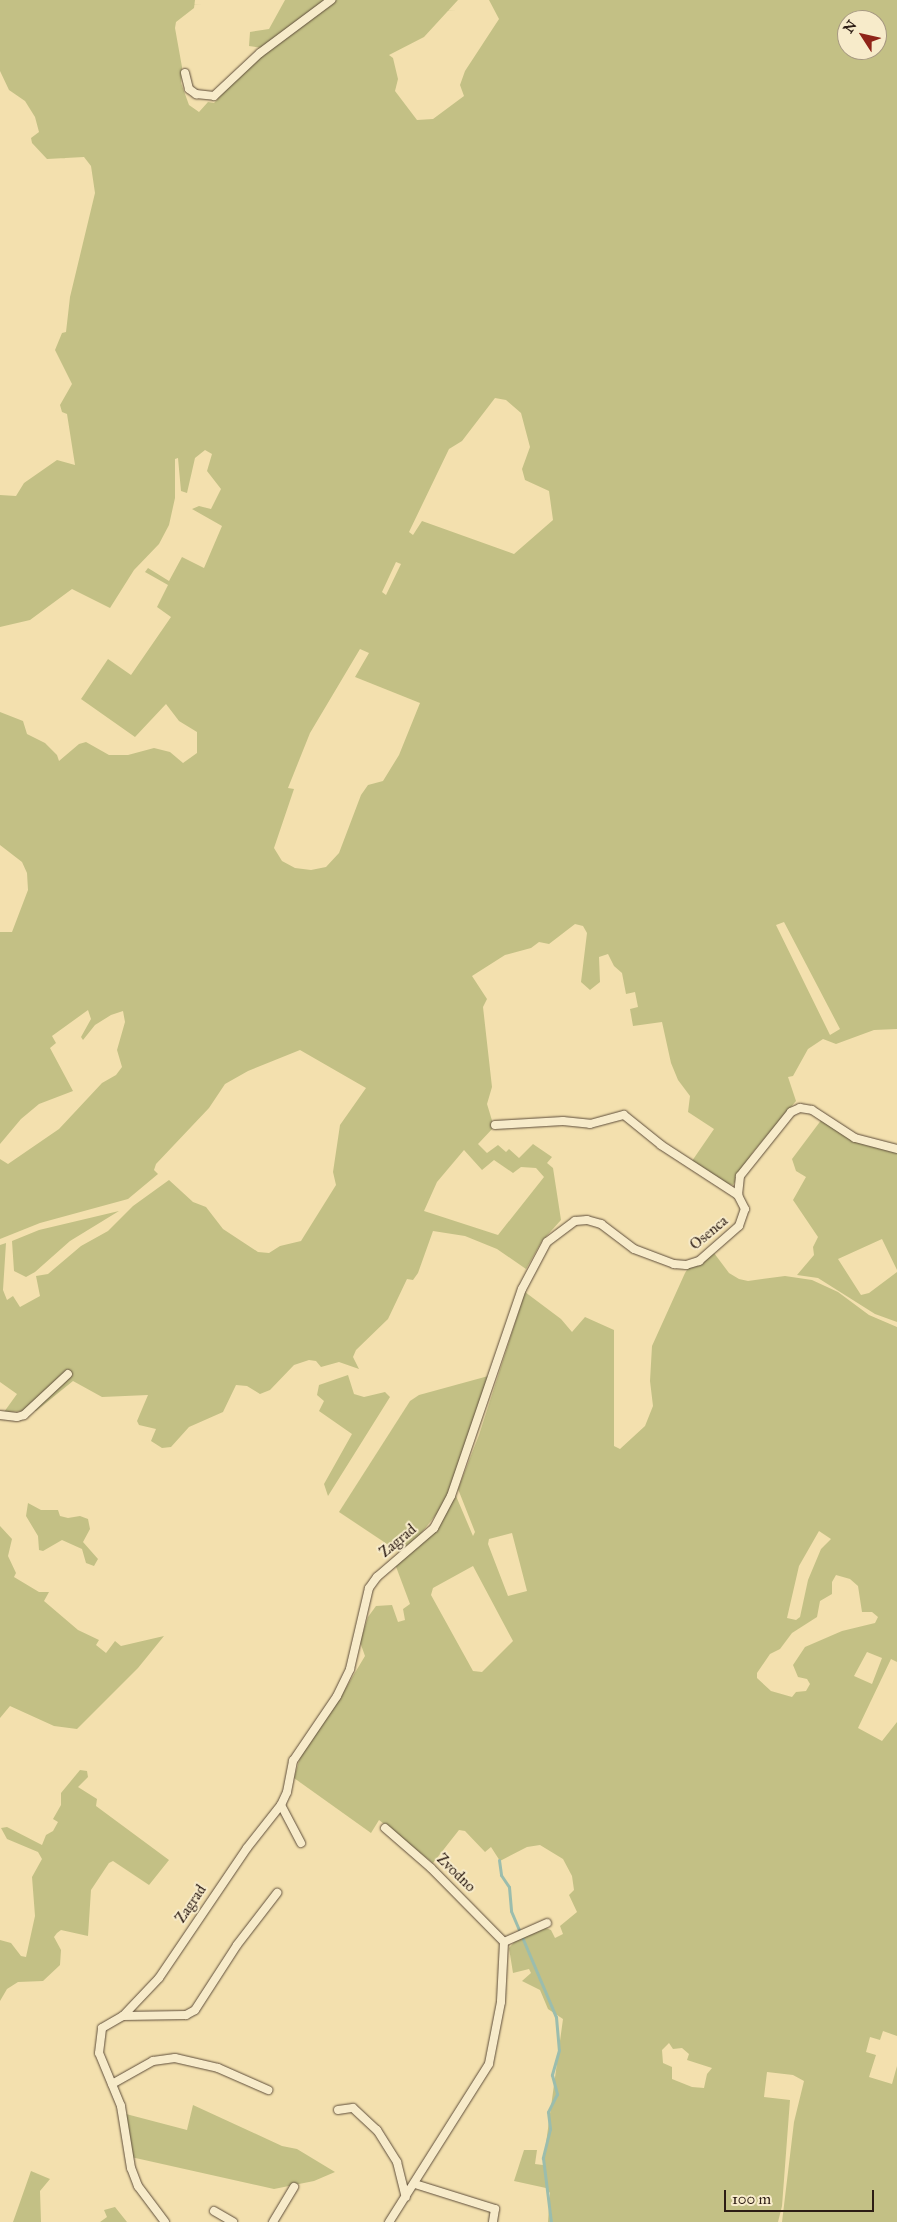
<!DOCTYPE html>
<html>
<head>
<meta charset="utf-8">
<style>
  body { margin:0 }
  #map { position:relative; width:897px; height:2222px; overflow:hidden; background:#f3e0ae; font-family:"IM FELL Great Primer",serif }
  div>[style] { position:absolute }
  .green>* { inset:0; background:#c3c085 }
  .stream>* { height:3px; margin:-1.5px; padding:0 1.5px; transform-origin:1.5px; border-radius:1.5px; background:#9bbdad }
  .roads { filter:drop-shadow(0 0 1px #5e4d3a) drop-shadow(0 0 1px #5e4d3a) }
  .minor>* { height:8px; margin:-4px; padding:0 4px; transform-origin:4px; border-radius:4px; background:#f7ebca }
  span { translate:-50% -50%; white-space:nowrap; text-align:center; line-height:1.15; -webkit-text-stroke:4px #f7ebca; paint-order:stroke }
  .street-label { font-size:15px; color:#2c1c14 }
  .north { position:absolute; left:837px; top:10px; width:50px; height:50px; box-sizing:border-box; background:#f7ebca; border:1px solid #a69881; border-radius:50%; rotate:305deg; font-size:14px; font-weight:700; line-height:20px; text-align:center; color:#2c1c14 }
  .north::after { content:''; display:block; margin:auto; width:18px; height:22px; background:#8f2418; clip-path:polygon(50% 0,100% 100%,50% 72%,0 100%) }
  .scale { position:absolute; left:724px; top:2190px; width:150px; height:22px; box-sizing:border-box; border:2px solid #2c1c14; border-top:0; padding-left:6px; font-size:15px; line-height:18px; white-space:nowrap; color:#2c1c14; -webkit-text-stroke:4px #f7ebca; paint-order:stroke }
</style>
</head>
<body>
<div id="map">
  <div class="green">
    <div style="clip-path:polygon(evenodd,0 0,195px 0,194px 8px,176px 22px,175px 28px,182px 67px,181px 83px,189px 105px,199px 112px,208px 102px,214px 103px,247px 67px,335px 0,458px 0,424px 37px,389px 55px,393px 58px,398px 79px,395px 91px,417px 120px,433px 119px,464px 96px,460px 85px,465px 71px,499px 19px,489px 0,897px 0,897px 1029px,874px 1030px,836px 1044px,823px 1039px,808px 1049px,793px 1076px,788px 1077px,796px 1101px,753px 1152px,733px 1185px,727px 1184px,692px 1161px,714px 1129px,688px 1112px,690px 1096px,678px 1080px,671px 1063px,662px 1022px,633px 1026px,630px 1009px,638px 1007px,635px 992px,626px 994px,622px 973px,614px 966px,608px 954px,599px 957px,600px 982px,590px 990px,581px 982px,587px 933px,583px 926px,575px 924px,549px 944px,539px 942px,531px 948px,505px 955px,472px 976px,487px 999px,483px 1007px,492px 1087px,487px 1104px,494px 1127px,478px 1144px,487px 1153px,498px 1145px,506px 1152px,509px 1149px,519px 1158px,533px 1144px,552px 1157px,547px 1163px,553px 1168px,561px 1220px,542px 1241px,526px 1269px,497px 1249px,465px 1236px,433px 1231px,418px 1273px,413px 1280px,407px 1279px,388px 1319px,356px 1350px,353px 1357px,359px 1369px,339px 1362px,321px 1367px,316px 1361px,309px 1360px,294px 1365px,270px 1390px,260px 1394px,247px 1386px,236px 1385px,223px 1412px,189px 1427px,171px 1447px,162px 1448px,151px 1441px,156px 1429px,139px 1425px,137px 1421px,148px 1395px,102px 1397px,73px 1381px,36px 1411px,4px 1412px,17px 1394px,0 1382px,0 1245px,6px 1243px,3px 1290px,7px 1300px,13px 1296px,20px 1307px,40px 1296px,36px 1276px,48px 1274px,81px 1246px,108px 1231px,133px 1206px,169px 1180px,193px 1202px,206px 1207px,223px 1229px,258px 1252px,269px 1253px,280px 1246px,301px 1241px,336px 1185px,333px 1172px,340px 1125px,366px 1088px,300px 1050px,248px 1071px,225px 1084px,209px 1108px,156px 1164px,154px 1170px,158px 1174px,128px 1199px,40px 1223px,0 1239px,0 1159px,8px 1164px,59px 1129px,102px 1083px,116px 1075px,122px 1067px,117px 1050px,125px 1022px,123px 1011px,111px 1015px,95px 1025px,83px 1040px,81px 1037px,91px 1019px,88px 1010px,52px 1036px,56px 1043px,50px 1048px,73px 1091px,39px 1104px,21px 1119px,0 1144px,0 932px,12px 932px,28px 890px,27px 873px,22px 862px,0 845px,0 712px,23px 721px,27px 734px,45px 743px,57px 755px,59px 761px,79px 744px,86px 742px,109px 755px,128px 755px,154px 748px,170px 752px,183px 763px,197px 753px,197px 732px,179px 721px,166px 704px,135px 737px,81px 699px,108px 659px,131px 675px,171px 617px,157px 607px,168px 585px,145px 572px,148px 568px,169px 581px,182px 557px,204px 568px,222px 526px,192px 509px,199px 506px,211px 509px,221px 489px,207px 471px,212px 454px,205px 450px,195px 458px,187px 493px,181px 491px,178px 458px,175px 459px,175px 498px,169px 525px,159px 544px,134px 570px,110px 608px,72px 589px,30px 620px,0 627px,0 495px,16px 496px,24px 483px,57px 460px,75px 465px,67px 414px,62px 412px,60px 405px,72px 384px,55px 350px,62px 333px,66px 332px,70px 297px,95px 193px,91px 166px,84px 157px,47px 159px,32px 143px,31px 138px,39px 132px,35px 117px,25px 101px,9px 90px,0 71px,0 0,847px 20px,877px 20px,877px 50px,847px 50px,847px 20px,0 0,495px 398px,506px 400px,521px 413px,530px 447px,522px 469px,525px 480px,549px 491px,553px 520px,514px 554px,422px 521px,413px 535px,409px 532px,449px 449px,462px 441px,495px 398px,0 0,396px 562px,401px 564px,386px 595px,382px 592px,396px 562px,0 0,360px 649px,369px 653px,355px 677px,420px 703px,399px 755px,383px 781px,368px 785px,361px 795px,339px 853px,326px 867px,311px 870px,295px 868px,282px 861px,274px 848px,294px 789px,288px 788px,310px 733px,360px 649px,0 0,784px 922px,840px 1029px,830px 1035px,776px 925px,784px 922px,0 0,464px 1150px,482px 1170px,494px 1160px,513px 1173px,521px 1167px,536px 1168px,544px 1177px,498px 1235px,424px 1211px,437px 1182px,464px 1150px)"></div>
    <div style="clip-path:polygon(285px 0,328px 0,262px 48px,249px 46px,250px 32px,269px 29px)"></div>
    <div style="clip-path:polygon(822px 1119px,865px 1145px,897px 1152px,897px 1270px,882px 1239px,838px 1259px,861px 1295px,869px 1293px,897px 1272px,897px 1322px,875px 1314px,818px 1278px,797px 1275px,814px 1255px,813px 1247px,818px 1237px,793px 1200px,806px 1177px,796px 1171px,792px 1159px)"></div>
    <div style="clip-path:polygon(119px 1211px,70px 1241px,35px 1272px,26px 1277px,14px 1271px,12px 1241px,39px 1230px)"></div>
    <div style="clip-path:polygon(evenodd,714px 1253px,729px 1273px,739px 1279px,748px 1281px,785px 1276px,812px 1280px,838px 1292px,869px 1315px,897px 1327px,897px 1662px,891px 1659px,858px 1728px,882px 1741px,897px 1722px,897px 2036px,883px 2031px,880px 2040px,870px 2037px,866px 2052px,876px 2055px,869px 2077px,892px 2084px,897px 2066px,897px 2222px,782px 2222px,794px 2122px,804px 2081px,793px 2075px,767px 2072px,764px 2097px,790px 2100px,782px 2206px,778px 2222px,548px 2222px,550px 2193px,546px 2188px,514px 2181px,524px 2150px,537px 2150px,535px 2164px,543px 2165px,563px 2019px,548px 2009px,540px 1990px,522px 1981px,531px 1973px,529px 1969px,513px 1973px,509px 1948px,516px 1940px,546px 1928px,551px 1930px,555px 1938px,563px 1934px,560px 1926px,577px 1912px,569px 1895px,574px 1890px,572px 1876px,563px 1859px,540px 1845px,527px 1847px,500px 1861px,491px 1847px,485px 1852px,465px 1831px,459px 1830px,433px 1863px,379px 1820px,371px 1833px,294px 1778px,302px 1751px,335px 1706px,365px 1656px,360px 1642px,368px 1617px,376px 1606px,392px 1605px,398px 1622px,405px 1620px,403px 1609px,410px 1604px,395px 1564px,438px 1525px,456px 1496px,473px 1536px,475px 1532px,458px 1489px,479px 1435px,525px 1292px,561px 1319px,572px 1332px,585px 1317px,614px 1330px,614px 1446px,620px 1449px,645px 1426px,653px 1406px,650px 1381px,652px 1346px,685px 1273px,690px 1265px,714px 1253px,819px 1531px,831px 1539px,821px 1549px,808px 1580px,800px 1617px,796px 1620px,787px 1618px,799px 1566px,819px 1531px,714px 1253px,512px 1533px,527px 1591px,508px 1596px,488px 1544px,489px 1539px,512px 1533px,714px 1253px,473px 1566px,513px 1641px,482px 1672px,473px 1671px,431px 1595px,433px 1588px,473px 1566px,714px 1253px,836px 1575px,850px 1579px,858px 1586px,862px 1612px,872px 1612px,878px 1617px,875px 1623px,842px 1631px,805px 1647px,793px 1665px,798px 1677px,807px 1679px,810px 1684px,806px 1691px,796px 1692px,792px 1697px,771px 1691px,757px 1678px,757px 1673px,770px 1654px,780px 1649px,792px 1633px,817px 1617px,820px 1601px,832px 1594px,832px 1582px,836px 1575px,714px 1253px,867px 1652px,882px 1658px,872px 1684px,854px 1676px,867px 1652px,714px 1253px,669px 2043px,673px 2049px,682px 2048px,689px 2054px,687px 2060px,712px 2068px,707px 2074px,704px 2088px,692px 2087px,672px 2079px,672px 2067px,663px 2063px,662px 2050px,669px 2043px)"></div>
    <div style="clip-path:polygon(348px 1375px,354px 1394px,364px 1397px,385px 1392px,390px 1397px,328px 1496px,324px 1484px,352px 1434px,319px 1411px,324px 1401px,317px 1395px,319px 1385px)"></div>
    <div style="clip-path:polygon(492px 1375px,446px 1502px,419px 1536px,399px 1552px,339px 1512px,410px 1401px,419px 1395px)"></div>
    <div style="clip-path:polygon(28px 1503px,41px 1510px,58px 1510px,60px 1516px,68px 1518px,80px 1516px,88px 1519px,90px 1529px,83px 1542px,98px 1559px,94px 1566px,86px 1563px,82px 1549px,62px 1540px,43px 1551px,39px 1550px,38px 1536px,26px 1516px)"></div>
    <div style="clip-path:polygon(0 1526px,12px 1539px,8px 1556px,16px 1573px,14px 1577px,39px 1592px,49px 1592px,44px 1601px,78px 1630px,99px 1640px,96px 1645px,106px 1653px,115px 1641px,121px 1646px,164px 1636px,138px 1668px,77px 1729px,54px 1726px,10px 1706px,0 1718px)"></div>
    <div style="clip-path:polygon(80px 1770px,87px 1771px,88px 1777px,78px 1787px,97px 1799px,96px 1806px,169px 1860px,149px 1885px,113px 1861px,109px 1863px,91px 1890px,88px 1936px,61px 1930px,57px 1933px,54px 1937px,61px 1950px,60px 1965px,43px 1981px,18px 1982px,7px 1989px,0 2001px,0 1940px,11px 1943px,21px 1956px,26px 1957px,35px 1916px,32px 1877px,42px 1859px,38px 1852px,7px 1839px,1px 1828px,7px 1827px,42px 1845px,46px 1835px,53px 1831px,58px 1822px,53px 1819px,61px 1805px,61px 1793px)"></div>
    <div style="clip-path:polygon(193px 2105px,282px 2146px,297px 2149px,335px 2172px,314px 2181px,274px 2189px,131px 2157px,126px 2114px,187px 2130px)"></div>
    <div style="clip-path:polygon(31px 2171px,50px 2179px,40px 2191px,41px 2222px,13px 2222px)"></div>
    <div style="clip-path:polygon(115px 2207px,127px 2222px,100px 2222px,107px 2217px,104px 2210px)"></div>
  </div>
  <div class="stream">
    <div style="left:499px;top:1860px;width:15px;rotate:82deg"></div>
    <div style="left:501px;top:1875px;width:14px;rotate:56deg"></div>
    <div style="left:509px;top:1887px;width:24px;rotate:85deg"></div>
    <div style="left:511px;top:1911px;width:115px;rotate:67deg"></div>
    <div style="left:556px;top:2017px;width:33px;rotate:85deg"></div>
    <div style="left:559px;top:2050px;width:26px;rotate:106deg"></div>
    <div style="left:552px;top:2075px;width:20px;rotate:75deg"></div>
    <div style="left:557px;top:2094px;width:20px;rotate:117deg"></div>
    <div style="left:548px;top:2112px;width:17px;rotate:83deg"></div>
    <div style="left:550px;top:2129px;width:30px;rotate:104deg"></div>
    <div style="left:543px;top:2158px;width:64px;rotate:82.9deg"></div>
  </div>
  <div class="roads">
    <div class="minor">
      <div style="left:185px;top:73px;width:16px;rotate:76deg"></div>
      <div style="left:189px;top:89px;width:9px;rotate:36deg"></div>
      <div style="left:196px;top:94px;width:18px;rotate:6deg"></div>
      <div style="left:214px;top:96px;width:63px;rotate:-43.1deg"></div>
      <div style="left:260px;top:53px;width:89px;rotate:-36.7deg"></div>
      <div style="left:495px;top:1125px;width:68px;rotate:-3.4deg"></div>
      <div style="left:563px;top:1121px;width:27px;rotate:6deg"></div>
      <div style="left:590px;top:1124px;width:35px;rotate:-15deg"></div>
      <div style="left:624px;top:1115px;width:48px;rotate:39deg"></div>
      <div style="left:661px;top:1145px;width:92px;rotate:33deg"></div>
      <div style="left:0;top:1415px;width:17px;rotate:7deg"></div>
      <div style="left:17px;top:1417px;width:7px;rotate:-16deg"></div>
      <div style="left:24px;top:1415px;width:60px;rotate:-43deg"></div>
      <div style="left:281px;top:1805px;width:43px;rotate:62.2deg"></div>
      <div style="left:385px;top:1828px;width:61px;rotate:41deg"></div>
      <div style="left:431px;top:1868px;width:104px;rotate:45.4deg"></div>
      <div style="left:504px;top:1942px;width:60px;rotate:92.9deg"></div>
      <div style="left:501px;top:2002px;width:63px;rotate:101deg"></div>
      <div style="left:489px;top:2064px;width:187px;rotate:122.3deg"></div>
      <div style="left:504px;top:1942px;width:47px;rotate:-23.8deg"></div>
      <div style="left:123px;top:2016px;width:63px;rotate:-0.9deg"></div>
      <div style="left:186px;top:2015px;width:10px;rotate:-29deg"></div>
      <div style="left:195px;top:2010px;width:77px;rotate:-57.1deg"></div>
      <div style="left:237px;top:1945px;width:66px;rotate:-52.4deg"></div>
      <div style="left:112px;top:2084px;width:47px;rotate:-29.3deg"></div>
      <div style="left:153px;top:2061px;width:22px;rotate:-8deg"></div>
      <div style="left:175px;top:2058px;width:44px;rotate:13.1deg"></div>
      <div style="left:218px;top:2068px;width:55px;rotate:23.7deg"></div>
      <div style="left:338px;top:2110px;width:15px;rotate:-8deg"></div>
      <div style="left:353px;top:2108px;width:33px;rotate:43deg"></div>
      <div style="left:377px;top:2130px;width:38px;rotate:58deg"></div>
      <div style="left:397px;top:2162px;width:36px;rotate:76deg"></div>
      <div style="left:415px;top:2184px;width:84px;rotate:17.4deg"></div>
      <div style="left:495px;top:2209px;width:13px;rotate:99deg"></div>
      <div style="left:214px;top:2211px;width:22px;rotate:30deg"></div>
      <div style="left:165px;top:2222px;width:45px;rotate:-126.9deg"></div>
      <div style="left:138px;top:2186px;width:19px;rotate:-111deg"></div>
      <div style="left:131px;top:2168px;width:63px;rotate:-99.2deg"></div>
      <div style="left:121px;top:2106px;width:57px;rotate:-112.5deg"></div>
      <div style="left:99px;top:2053px;width:25px;rotate:-83deg"></div>
      <div style="left:102px;top:2028px;width:24px;rotate:-30deg"></div>
      <div style="left:123px;top:2016px;width:52px;rotate:-46.5deg"></div>
      <div style="left:159px;top:1978px;width:157px;rotate:-55.9deg"></div>
      <div style="left:247px;top:1848px;width:55px;rotate:-51.7deg"></div>
      <div style="left:281px;top:1805px;width:14px;rotate:-65deg"></div>
      <div style="left:287px;top:1792px;width:32px;rotate:-79deg"></div>
      <div style="left:293px;top:1761px;width:78px;rotate:-55.9deg"></div>
      <div style="left:337px;top:1696px;width:30px;rotate:-64deg"></div>
      <div style="left:350px;top:1669px;width:83px;rotate:-76.8deg"></div>
      <div style="left:369px;top:1588px;width:14px;rotate:-54deg"></div>
      <div style="left:377px;top:1577px;width:75px;rotate:-40.7deg"></div>
      <div style="left:434px;top:1528px;width:36px;rotate:-62deg"></div>
      <div style="left:451px;top:1496px;width:219px;rotate:-71.1deg"></div>
      <div style="left:522px;top:1289px;width:53px;rotate:-62deg"></div>
      <div style="left:547px;top:1242px;width:35px;rotate:-37deg"></div>
      <div style="left:575px;top:1221px;width:12px;rotate:-5deg"></div>
      <div style="left:587px;top:1220px;width:15px;rotate:16deg"></div>
      <div style="left:601px;top:1224px;width:41px;rotate:37.1deg"></div>
      <div style="left:634px;top:1249px;width:43px;rotate:20.6deg"></div>
      <div style="left:674px;top:1264px;width:12px;rotate:5deg"></div>
      <div style="left:686px;top:1265px;width:14px;rotate:-17deg"></div>
      <div style="left:699px;top:1261px;width:53px;rotate:-41.2deg"></div>
      <div style="left:739px;top:1226px;width:18px;rotate:-71deg"></div>
      <div style="left:745px;top:1209px;width:16px;rotate:-117deg"></div>
      <div style="left:738px;top:1195px;width:19px;rotate:-84deg"></div>
      <div style="left:740px;top:1176px;width:82px;rotate:-51.4deg"></div>
      <div style="left:791px;top:1112px;width:10px;rotate:-24deg"></div>
      <div style="left:800px;top:1108px;width:12px;rotate:9deg"></div>
      <div style="left:812px;top:1110px;width:51px;rotate:33.1deg"></div>
      <div style="left:855px;top:1138px;width:43px;rotate:14.7deg"></div>
      <div style="left:273px;top:2222px;width:41px;rotate:-59deg"></div>
    </div>
  </div>
  <div class="street-label">
    <span style="left:709px;top:1233px;rotate:-40deg">Osenca</span>
    <span style="left:398px;top:1541px;rotate:-40deg">Zagrad</span>
    <span style="left:456px;top:1873px;rotate:44deg">Zvodno</span>
    <span style="left:191px;top:1904px;rotate:-56deg">Zagrad</span>
  </div>
  <div class="north">N</div>
  <div class="scale">100 m</div>
</div>
</body>
</html>
